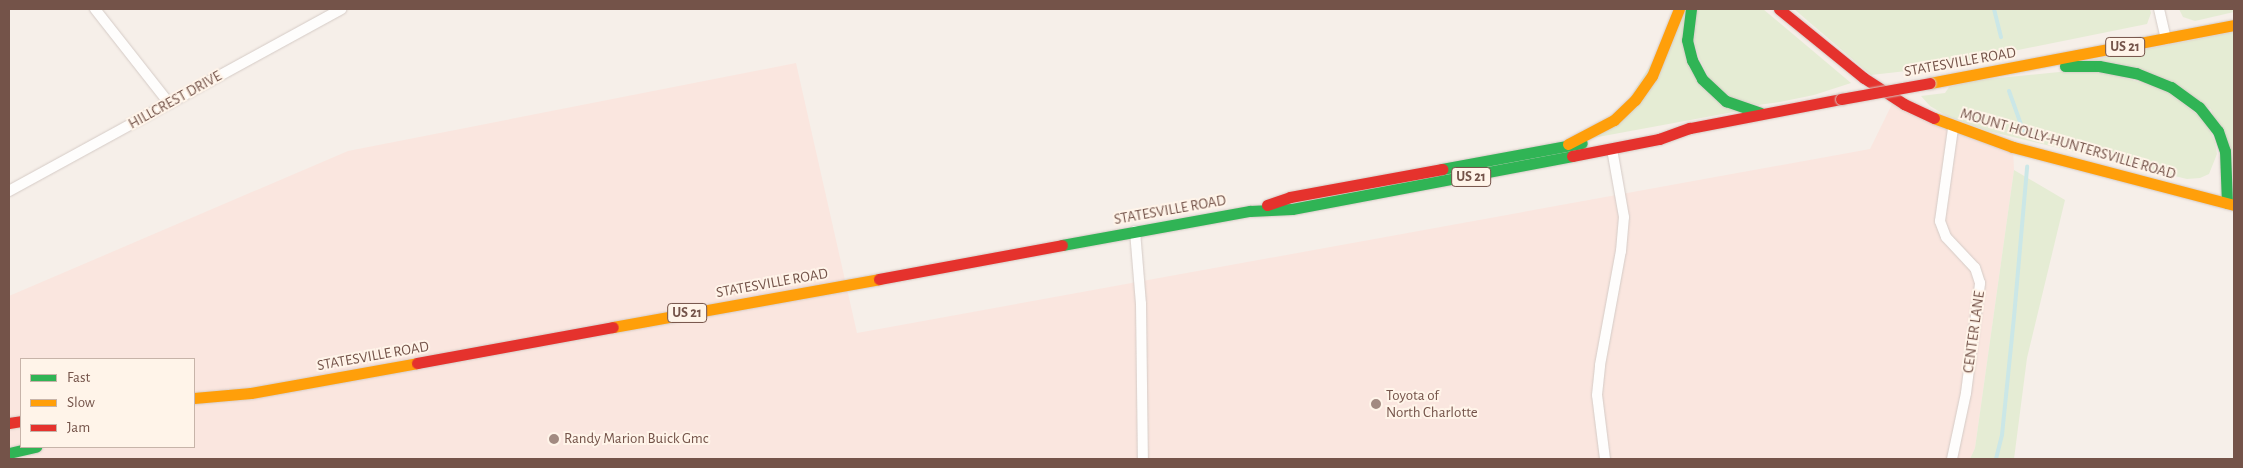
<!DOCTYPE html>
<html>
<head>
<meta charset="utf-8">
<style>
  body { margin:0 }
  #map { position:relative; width:2243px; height:468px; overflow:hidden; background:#f6efe9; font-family:"Alegreya Sans",sans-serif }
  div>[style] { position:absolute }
  .commercial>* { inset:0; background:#fae6df }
  .green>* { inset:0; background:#e5ecd4 }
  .stream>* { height:4px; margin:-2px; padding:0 2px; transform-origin:2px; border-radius:2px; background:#cbe7e7 }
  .roads { filter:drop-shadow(0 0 1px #d5cbc6) drop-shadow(0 0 1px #d5cbc6) }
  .street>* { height:10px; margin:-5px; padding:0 5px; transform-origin:5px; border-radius:5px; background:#fefdfc }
  .fast>* { height:11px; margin:-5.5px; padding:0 5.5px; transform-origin:5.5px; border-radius:5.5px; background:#30b455 }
  .slow>* { height:11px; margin:-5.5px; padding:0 5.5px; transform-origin:5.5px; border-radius:5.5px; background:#ff9f0a }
  .jam>* { height:11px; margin:-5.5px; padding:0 5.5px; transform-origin:5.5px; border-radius:5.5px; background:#e5322d }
  .bridges { filter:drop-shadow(0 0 1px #d5cac5) drop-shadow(0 0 1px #d5cac5) }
  .jam-bridge>* { height:11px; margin:-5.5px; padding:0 5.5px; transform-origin:5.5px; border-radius:5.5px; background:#e5322d }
  .dots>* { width:14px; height:14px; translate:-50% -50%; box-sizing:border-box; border:2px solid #fff4e9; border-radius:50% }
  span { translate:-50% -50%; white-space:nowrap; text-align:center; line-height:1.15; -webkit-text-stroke:4px #fff4e9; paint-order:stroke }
  .shield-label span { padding:1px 4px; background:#fff4e9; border:1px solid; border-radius:4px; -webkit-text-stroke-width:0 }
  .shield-label { font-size:14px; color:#745349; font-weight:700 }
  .street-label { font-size:15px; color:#745349 }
  .poi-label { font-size:15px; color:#745349 }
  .left { translate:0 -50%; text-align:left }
  .frame { position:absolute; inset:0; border:10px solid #745349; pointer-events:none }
  .legend { position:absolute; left:20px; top:358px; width:175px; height:90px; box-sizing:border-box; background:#fff4e9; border:1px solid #c7b4a9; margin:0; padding:6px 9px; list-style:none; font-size:15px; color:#745349 }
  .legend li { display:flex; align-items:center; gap:10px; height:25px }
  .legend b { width:25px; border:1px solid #c7b4a9 }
</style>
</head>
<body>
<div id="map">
  <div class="commercial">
    <div style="clip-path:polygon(evenodd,796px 63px,857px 333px,1870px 149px,1895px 98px,2013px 147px,2014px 170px,1975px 448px,1970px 459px,9px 459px,9px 296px,348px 151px,796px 63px,21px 359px,194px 359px,194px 447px,21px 447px,21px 359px)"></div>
  </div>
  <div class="green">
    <div style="clip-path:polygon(1697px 9px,1763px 9px,1851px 83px,1814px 95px,1780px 102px,1758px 105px,1733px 99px,1710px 80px,1699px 57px,1694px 41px)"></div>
    <div style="clip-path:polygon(1794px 9px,2150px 9px,2151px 13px,2147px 24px,1924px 69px,1871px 75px)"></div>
    <div style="clip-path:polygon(2179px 9px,2234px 9px,2234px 12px,2195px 21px,2183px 17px)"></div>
    <div style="clip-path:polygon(1684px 11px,1686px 55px,1739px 111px,1587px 139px,1611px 128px)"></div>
    <div style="clip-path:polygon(2234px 32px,2234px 190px,2211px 109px,2085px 61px)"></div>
    <div style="clip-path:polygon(2079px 70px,2109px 73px,2165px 90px,2205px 120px,2215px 142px,2217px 154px,2209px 174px,2200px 178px,2187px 179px,1988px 131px,1947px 116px,1930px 106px,1921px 96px,1945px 93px,1949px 87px,1978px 80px)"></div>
    <div style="clip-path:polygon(2014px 170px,2065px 200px,2027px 358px,2014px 459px,1970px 459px,1975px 448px)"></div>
  </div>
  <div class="stream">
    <div style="left:1994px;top:9px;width:29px;rotate:76deg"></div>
    <div style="left:2009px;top:91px;width:45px;rotate:70.3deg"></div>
    <div style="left:1996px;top:459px;width:25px;rotate:-76deg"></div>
    <div style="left:2002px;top:435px;width:119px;rotate:-84.2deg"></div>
    <div style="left:2014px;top:317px;width:151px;rotate:-85deg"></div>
  </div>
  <div class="roads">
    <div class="street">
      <div style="left:95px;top:9px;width:120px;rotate:51.8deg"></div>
      <div style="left:2159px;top:9px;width:31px;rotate:77deg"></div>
      <div style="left:9px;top:191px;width:379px;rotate:-28.7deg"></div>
      <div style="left:1135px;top:231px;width:73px;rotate:85.3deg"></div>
      <div style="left:1141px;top:304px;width:155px;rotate:89.3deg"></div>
      <div style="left:1605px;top:459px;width:64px;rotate:-97.1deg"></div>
      <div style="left:1597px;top:395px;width:30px;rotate:-84deg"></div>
      <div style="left:1600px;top:365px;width:116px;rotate:-79.6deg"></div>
      <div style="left:1621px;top:251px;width:34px;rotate:-85deg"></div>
      <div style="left:1624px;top:217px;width:69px;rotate:-100deg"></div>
      <div style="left:1952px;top:459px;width:67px;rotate:-78deg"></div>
      <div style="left:1966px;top:393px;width:111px;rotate:-82.7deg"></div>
      <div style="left:1980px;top:283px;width:16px;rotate:-108deg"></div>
      <div style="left:1975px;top:268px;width:42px;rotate:-133.1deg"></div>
      <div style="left:1946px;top:237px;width:17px;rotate:-111deg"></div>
      <div style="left:1940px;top:221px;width:94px;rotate:-82deg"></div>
    </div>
    <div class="fast">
      <div style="left:1691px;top:9px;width:31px;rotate:97deg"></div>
      <div style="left:1687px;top:40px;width:21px;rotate:76deg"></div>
      <div style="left:1692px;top:60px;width:21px;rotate:62deg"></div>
      <div style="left:1702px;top:79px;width:33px;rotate:43deg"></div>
      <div style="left:1726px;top:101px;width:36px;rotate:19deg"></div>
      <div style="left:2065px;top:66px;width:34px"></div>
      <div style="left:2099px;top:66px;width:38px;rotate:11deg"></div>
      <div style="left:2136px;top:73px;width:38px;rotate:22deg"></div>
      <div style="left:2171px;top:87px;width:34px;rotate:36deg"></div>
      <div style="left:2199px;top:107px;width:31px;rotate:52deg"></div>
      <div style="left:2218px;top:131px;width:21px;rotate:71deg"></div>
      <div style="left:2225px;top:151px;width:52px;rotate:87.8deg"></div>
      <div style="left:1442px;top:169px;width:142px;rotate:-10.5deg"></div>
      <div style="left:1062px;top:245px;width:191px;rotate:-10.3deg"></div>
      <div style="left:1250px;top:211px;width:42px;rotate:-2.7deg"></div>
      <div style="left:1292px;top:209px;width:285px;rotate:-10.7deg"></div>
      <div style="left:9px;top:453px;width:28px;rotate:-13deg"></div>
    </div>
    <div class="slow">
      <div style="left:1930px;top:83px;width:309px;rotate:-10.8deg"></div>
      <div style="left:1934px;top:118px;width:84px;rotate:20.2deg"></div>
      <div style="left:2013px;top:147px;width:228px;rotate:14.7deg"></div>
      <div style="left:1568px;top:144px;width:52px;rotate:-27.6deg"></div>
      <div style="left:1614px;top:120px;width:29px;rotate:-44deg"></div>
      <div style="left:1635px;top:100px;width:29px;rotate:-55deg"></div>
      <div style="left:1652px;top:76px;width:72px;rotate:-68.1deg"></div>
      <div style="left:613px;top:327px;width:270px;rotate:-10.2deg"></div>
      <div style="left:194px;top:398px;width:57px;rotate:-5deg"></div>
      <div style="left:251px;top:393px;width:169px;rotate:-10.2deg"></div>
    </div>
    <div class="jam">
      <div style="left:1779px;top:9px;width:109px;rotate:39.1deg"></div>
      <div style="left:1864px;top:78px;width:48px;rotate:33deg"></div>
      <div style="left:1904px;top:104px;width:33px;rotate:25deg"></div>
      <div style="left:1572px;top:156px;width:89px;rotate:-11.1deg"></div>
      <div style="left:1659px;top:139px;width:33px;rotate:-20deg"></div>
      <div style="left:1690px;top:128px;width:154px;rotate:-10.9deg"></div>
      <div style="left:1267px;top:205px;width:24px;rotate:-19deg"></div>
      <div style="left:1290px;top:197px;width:155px;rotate:-10.4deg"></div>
      <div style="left:879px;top:279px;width:186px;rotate:-10.5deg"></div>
      <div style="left:417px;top:363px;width:199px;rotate:-10.4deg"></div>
      <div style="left:9px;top:423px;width:12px;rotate:-9deg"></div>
    </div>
  </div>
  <div class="bridges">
    <div class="jam-bridge">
      <div style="left:1841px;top:99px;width:90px;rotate:-10.2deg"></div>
    </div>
  </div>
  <div class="dots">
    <div style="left:1376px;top:404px;background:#a28a81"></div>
    <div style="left:554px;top:439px;background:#a28a81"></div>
  </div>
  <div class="shield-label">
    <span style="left:2125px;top:47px">US 21</span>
    <span style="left:1471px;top:177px">US 21</span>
    <span style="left:687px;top:313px">US 21</span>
  </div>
  <div class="street-label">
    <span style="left:1960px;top:62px;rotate:-10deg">STATESVILLE ROAD</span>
    <span style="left:175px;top:100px;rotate:-29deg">HILLCREST DRIVE</span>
    <span style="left:2068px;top:144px;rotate:16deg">MOUNT HOLLY-HUNTERSVILLE ROAD</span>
    <span style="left:1170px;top:210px;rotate:-10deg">STATESVILLE ROAD</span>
    <span style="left:772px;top:283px;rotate:-10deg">STATESVILLE ROAD</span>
    <span style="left:1974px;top:332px;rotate:-82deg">CENTER LANE</span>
    <span style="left:373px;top:356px;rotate:-10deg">STATESVILLE ROAD</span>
  </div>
  <div class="poi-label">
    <span class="left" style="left:1386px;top:404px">Toyota of<br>North Charlotte</span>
    <span class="left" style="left:564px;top:439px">Randy Marion Buick Gmc</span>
  </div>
  <div class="frame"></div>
  <ul class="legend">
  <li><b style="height:6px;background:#30b455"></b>Fast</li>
  <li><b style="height:6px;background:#ff9f0a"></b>Slow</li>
  <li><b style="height:6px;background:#e5322d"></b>Jam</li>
  </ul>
</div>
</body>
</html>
